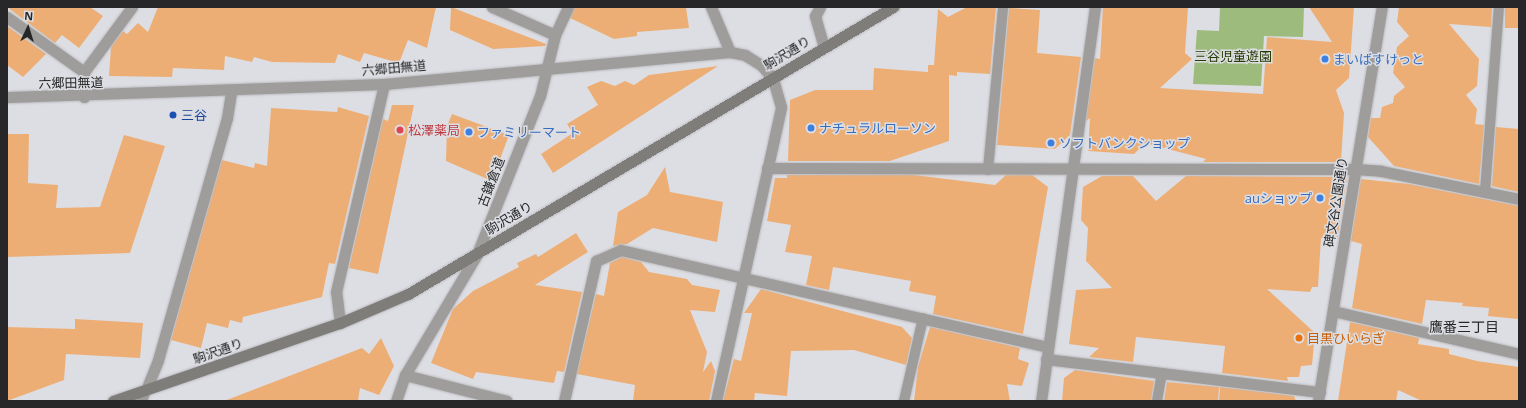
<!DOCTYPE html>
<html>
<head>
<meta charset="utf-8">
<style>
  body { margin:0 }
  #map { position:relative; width:1526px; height:408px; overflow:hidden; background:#dddee3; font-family:"Open Sans","Noto Sans JP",sans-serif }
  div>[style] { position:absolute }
  .green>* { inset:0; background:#9dbb7c }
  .building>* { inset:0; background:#edae76; transform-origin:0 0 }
  .roads { filter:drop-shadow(0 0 1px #b9b9be) drop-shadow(0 0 1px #b9b9be) }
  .service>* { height:10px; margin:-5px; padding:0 5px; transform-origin:5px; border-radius:5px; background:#9e9d9b }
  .minor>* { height:11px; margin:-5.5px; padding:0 5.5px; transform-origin:5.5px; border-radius:5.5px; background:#9e9d9b }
  .tertiary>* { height:11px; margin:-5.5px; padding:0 5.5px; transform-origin:5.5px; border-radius:5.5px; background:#9e9d9b }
  .secondary>* { height:11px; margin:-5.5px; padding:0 5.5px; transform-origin:5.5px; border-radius:5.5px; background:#7e7d7a }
  .dots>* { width:11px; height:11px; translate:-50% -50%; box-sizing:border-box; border:2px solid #dddee3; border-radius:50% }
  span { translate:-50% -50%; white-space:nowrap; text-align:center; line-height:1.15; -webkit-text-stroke:3px #dddee3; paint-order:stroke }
  .street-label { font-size:13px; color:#272729 }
  .park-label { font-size:13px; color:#263a04 }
  .shop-label { font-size:13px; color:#366cbe }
  .left { translate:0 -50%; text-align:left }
  .right { translate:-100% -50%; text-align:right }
  .transit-label { font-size:13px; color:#164399 }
  .health-label { font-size:13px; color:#be3a42 }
  .food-label { font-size:13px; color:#c56008 }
  .neighbourhood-label { font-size:14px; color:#272729 }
  .frame { position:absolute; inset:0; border:8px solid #272729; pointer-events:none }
  .north { position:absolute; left:8px; top:8px; width:40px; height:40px; -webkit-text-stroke:3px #dddee3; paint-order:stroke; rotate:4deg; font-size:11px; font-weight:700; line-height:16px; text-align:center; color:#272729 }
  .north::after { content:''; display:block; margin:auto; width:14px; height:18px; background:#272729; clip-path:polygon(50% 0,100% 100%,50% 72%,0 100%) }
</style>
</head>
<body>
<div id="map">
  <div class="green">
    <div style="clip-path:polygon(1220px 7px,1304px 7px,1303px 37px,1264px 36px,1261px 86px,1193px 84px,1197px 30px,1219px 31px)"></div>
  </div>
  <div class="building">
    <div style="clip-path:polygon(7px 7px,90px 7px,103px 16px,79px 48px,62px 35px,55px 43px)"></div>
    <div style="clip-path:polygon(158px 7px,436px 7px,427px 48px,408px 40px,399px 63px,364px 53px,360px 62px,338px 54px,335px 63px,272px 62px,254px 57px,252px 62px,225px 56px,224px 70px,173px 68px,172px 77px,109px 76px,111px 47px,123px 31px,127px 34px,138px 23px,148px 32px)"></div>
    <div style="clip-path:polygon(451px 7px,546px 44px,545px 46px,493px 49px,450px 30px)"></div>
    <div style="clip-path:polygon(575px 7px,686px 7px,689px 28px,637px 32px,637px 36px,614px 39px,570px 18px)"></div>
    <div style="clip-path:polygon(967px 7px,996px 7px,990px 74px,957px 72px,957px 76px,949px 75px,949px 141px,890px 161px,788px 161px,790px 100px,815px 90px,873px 90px,874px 68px,928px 72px,928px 65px,934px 65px,938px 9px,948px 17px)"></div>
    <div style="clip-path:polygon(1103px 7px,1188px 7px,1185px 53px,1192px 59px,1160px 88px,1263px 94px,1267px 37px,1332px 42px,1309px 7px,1354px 7px,1349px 78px,1336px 90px,1344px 113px,1341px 162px,1203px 162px,1206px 159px,1145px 143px,1134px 154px,1088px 151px,1090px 118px,1086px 121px,1095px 58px,1100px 59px)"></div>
    <div style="clip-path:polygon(1399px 7px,1492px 7px,1491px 27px,1449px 24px,1479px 59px,1477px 86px,1466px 95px,1477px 109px,1475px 124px,1484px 125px,1479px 184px,1394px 166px,1368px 137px,1371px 118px,1380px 118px,1382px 107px,1393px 103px,1394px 96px,1405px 87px,1393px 73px,1397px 47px,1409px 36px,1397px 22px)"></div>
    <div style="left:1505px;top:7px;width:14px;height:21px"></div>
    <div style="clip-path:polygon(1009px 8px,1040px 10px,1037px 53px,1081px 57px,1070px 135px,1055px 149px,997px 145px)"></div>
    <div style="clip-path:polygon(7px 26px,46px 54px,23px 77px,7px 65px)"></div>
    <div style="clip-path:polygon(718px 66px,553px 173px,541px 154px,573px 133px,567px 124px,598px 105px,587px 87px,601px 81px,615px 86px,625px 81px,634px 85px,649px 75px)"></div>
    <div style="clip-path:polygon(392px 105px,414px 105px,378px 274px,349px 268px,383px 119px,388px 121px)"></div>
    <div style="clip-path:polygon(338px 107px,369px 116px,335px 264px,329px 263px,322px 297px,243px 317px,242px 323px,230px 320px,228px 328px,207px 323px,201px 348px,171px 340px,222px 160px,254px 168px,255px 163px,267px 166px,271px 108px,337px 112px)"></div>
    <div style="clip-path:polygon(452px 114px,509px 135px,492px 181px,446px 161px,447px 126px)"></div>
    <div style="clip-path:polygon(1496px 127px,1519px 129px,1519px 192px,1492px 186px)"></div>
    <div style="clip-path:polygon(7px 134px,29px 134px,28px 183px,58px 185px,56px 208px,100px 207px,124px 135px,165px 146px,130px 253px,7px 257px)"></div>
    <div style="clip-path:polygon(665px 167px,670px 192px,723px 202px,717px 242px,653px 228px,627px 244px,613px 246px,618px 212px,647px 195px)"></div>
    <div style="clip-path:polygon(787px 175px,914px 175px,995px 185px,1006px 175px,1032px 175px,1048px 187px,1023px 334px,933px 314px,936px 296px,909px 291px,911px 281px,833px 267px,829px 290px,806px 285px,812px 256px,785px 252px,791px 225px,767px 221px,775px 178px,787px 178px)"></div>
    <div style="clip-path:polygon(1102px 176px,1133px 176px,1156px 201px,1186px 176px,1347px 177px,1337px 240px,1321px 238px,1318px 287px,1312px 287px,1310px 292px,1267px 289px,1315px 333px,1312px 365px,1301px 366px,1299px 377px,1287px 377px,1288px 381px,1222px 373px,1225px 346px,1136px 337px,1133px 362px,1089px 357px,1099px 348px,1069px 344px,1076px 290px,1112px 288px,1086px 261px,1088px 228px,1081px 220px,1083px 187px)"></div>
    <div style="clip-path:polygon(1361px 179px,1409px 184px,1519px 206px,1518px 319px,1488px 316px,1489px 308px,1462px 306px,1463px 303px,1426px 300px,1422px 324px,1352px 308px,1362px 244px,1351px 241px)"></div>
    <div style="clip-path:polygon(576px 233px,588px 252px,535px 285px,582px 292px,564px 372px,557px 371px,554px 383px,476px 372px,473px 379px,431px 363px,453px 309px,473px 291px,519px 267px,517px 263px,536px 254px,538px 257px)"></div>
    <div style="clip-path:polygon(622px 257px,641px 262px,649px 272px,687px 279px,692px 285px,720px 290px,715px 312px,690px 310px,707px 352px,703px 372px,711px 361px,715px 371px,709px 401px,633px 401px,635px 385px,577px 374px,596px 294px,604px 296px,610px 263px)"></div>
    <div style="clip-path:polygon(761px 289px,902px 327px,912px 338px,906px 365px,854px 350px,791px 351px,787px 396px,755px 393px,754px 401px,723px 401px,734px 359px,741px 361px,752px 313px,744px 313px)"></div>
    <div style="clip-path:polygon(75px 319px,143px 323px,140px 358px,66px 354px,64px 380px,7px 401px,7px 327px,75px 329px)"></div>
    <div style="clip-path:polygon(1350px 322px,1419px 338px,1418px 344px,1449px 349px,1449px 354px,1477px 361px,1519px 367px,1519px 401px,1422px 401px,1398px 390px,1396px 401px,1338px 401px)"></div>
    <div style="clip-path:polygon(930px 327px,1020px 348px,1018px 359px,1029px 363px,1022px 386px,1007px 384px,1010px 401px,914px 401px,918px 367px)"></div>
    <div style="clip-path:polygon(381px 338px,394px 366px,379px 395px,360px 388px,358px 401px,224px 401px,362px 348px,369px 354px)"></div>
    <div style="clip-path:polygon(1075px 370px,1154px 381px,1151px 401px,1062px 401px,1064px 378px)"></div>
    <div style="clip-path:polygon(1167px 382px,1219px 387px,1218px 401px,1164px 401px)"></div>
    <div style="clip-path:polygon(1220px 387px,1294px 396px,1296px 401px,1219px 401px)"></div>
  </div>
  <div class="roads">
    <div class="service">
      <div style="left:988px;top:170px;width:164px;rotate:-84.7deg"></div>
      <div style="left:1485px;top:192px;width:186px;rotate:-85.7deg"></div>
      <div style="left:142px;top:401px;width:12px;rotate:-70deg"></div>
      <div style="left:904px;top:401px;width:85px;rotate:-77.1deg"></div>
      <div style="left:1157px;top:401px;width:28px;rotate:-80deg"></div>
    </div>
    <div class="minor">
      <div style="left:492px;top:7px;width:69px;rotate:24deg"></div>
      <div style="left:711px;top:7px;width:49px;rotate:67.1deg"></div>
      <div style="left:820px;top:7px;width:10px;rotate:119deg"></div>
      <div style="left:815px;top:16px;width:32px;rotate:74deg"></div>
      <div style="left:7px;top:17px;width:95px;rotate:35.5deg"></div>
      <div style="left:84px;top:97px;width:25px;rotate:-90deg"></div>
      <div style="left:84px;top:72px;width:81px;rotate:-53.6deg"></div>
      <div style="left:767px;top:168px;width:588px;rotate:0.1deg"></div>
      <div style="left:1355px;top:169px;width:26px;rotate:4deg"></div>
      <div style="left:1381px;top:171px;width:141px;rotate:11.5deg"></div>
      <div style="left:1333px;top:311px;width:191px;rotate:13deg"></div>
      <div style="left:340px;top:323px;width:31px;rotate:-97deg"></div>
      <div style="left:336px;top:292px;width:213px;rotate:-77deg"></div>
      <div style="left:1046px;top:359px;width:276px;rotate:6.9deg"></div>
      <div style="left:405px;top:375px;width:105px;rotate:14.3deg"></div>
      <div style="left:146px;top:390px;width:32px;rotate:-68deg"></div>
      <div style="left:158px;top:360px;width:252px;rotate:-74.1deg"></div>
      <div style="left:227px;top:118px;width:26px;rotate:-81deg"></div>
      <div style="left:396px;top:401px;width:28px;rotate:-71deg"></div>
      <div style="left:405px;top:375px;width:141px;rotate:-59.2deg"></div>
      <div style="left:477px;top:254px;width:170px;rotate:-68.3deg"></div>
      <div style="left:540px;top:96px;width:63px;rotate:-76.2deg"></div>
      <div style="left:555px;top:35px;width:31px;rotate:-65deg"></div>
      <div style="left:564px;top:401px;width:144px;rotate:-77.1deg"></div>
      <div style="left:596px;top:261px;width:27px;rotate:-24deg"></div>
      <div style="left:621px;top:250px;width:438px;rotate:12.8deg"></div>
      <div style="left:716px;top:401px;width:301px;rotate:-77.5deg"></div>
      <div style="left:781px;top:107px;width:29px;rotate:-106deg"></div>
      <div style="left:1041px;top:401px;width:398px;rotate:-82.2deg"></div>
    </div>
    <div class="tertiary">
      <div style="left:7px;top:97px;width:377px;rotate:-2deg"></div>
      <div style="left:384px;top:84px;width:347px;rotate:-5.3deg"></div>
      <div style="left:730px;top:52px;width:15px;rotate:11deg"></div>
      <div style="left:745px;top:55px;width:19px;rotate:32deg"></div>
      <div style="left:761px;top:65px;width:18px;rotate:49deg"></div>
      <div style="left:1318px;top:401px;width:399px;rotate:-80.8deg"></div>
    </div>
    <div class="secondary">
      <div style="left:113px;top:401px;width:240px;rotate:-19deg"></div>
      <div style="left:340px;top:323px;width:74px;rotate:-23.1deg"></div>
      <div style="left:408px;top:294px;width:564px;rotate:-30.62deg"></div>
    </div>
  </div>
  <div class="dots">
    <div style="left:1325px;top:59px;background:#3f7fe0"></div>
    <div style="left:173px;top:115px;background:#1a4fb4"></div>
    <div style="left:811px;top:128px;background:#3f7fe0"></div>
    <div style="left:400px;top:130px;background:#e0444e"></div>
    <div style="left:469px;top:132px;background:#3f7fe0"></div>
    <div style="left:1051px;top:143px;background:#3f7fe0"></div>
    <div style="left:1320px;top:198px;background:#3f7fe0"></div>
    <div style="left:1299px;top:338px;background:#e8710a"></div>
  </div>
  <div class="street-label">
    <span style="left:787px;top:53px;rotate:-31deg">駒沢通り</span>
    <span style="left:394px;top:68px;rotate:-5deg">六郷田無道</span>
    <span style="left:71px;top:83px;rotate:-1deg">六郷田無道</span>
    <span style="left:491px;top:182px;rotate:-69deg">古鎌倉道</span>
    <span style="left:1336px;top:202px;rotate:-81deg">碑文谷公園通り</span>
    <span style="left:509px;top:218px;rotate:-31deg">駒沢通り</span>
    <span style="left:218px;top:351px;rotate:-19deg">駒沢通り</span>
  </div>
  <div class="park-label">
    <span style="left:1233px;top:56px">三谷児童遊園</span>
  </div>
  <div class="shop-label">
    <span class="left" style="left:1333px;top:59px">まいばすけっと</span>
    <span class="left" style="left:819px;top:128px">ナチュラルローソン</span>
    <span class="left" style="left:477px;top:132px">ファミリーマート</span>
    <span class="left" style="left:1059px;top:143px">ソフトバンクショップ</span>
    <span class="right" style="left:1312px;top:198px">auショップ</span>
  </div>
  <div class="transit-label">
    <span class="left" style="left:181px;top:115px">三谷</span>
  </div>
  <div class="health-label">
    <span class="left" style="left:408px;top:130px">松澤薬局</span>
  </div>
  <div class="food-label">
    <span class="left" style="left:1307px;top:338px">目黒ひいらぎ</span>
  </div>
  <div class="neighbourhood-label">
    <span style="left:1464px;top:327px">鷹番三丁目</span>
  </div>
  <div class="frame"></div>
  <div class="north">N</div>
</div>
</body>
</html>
